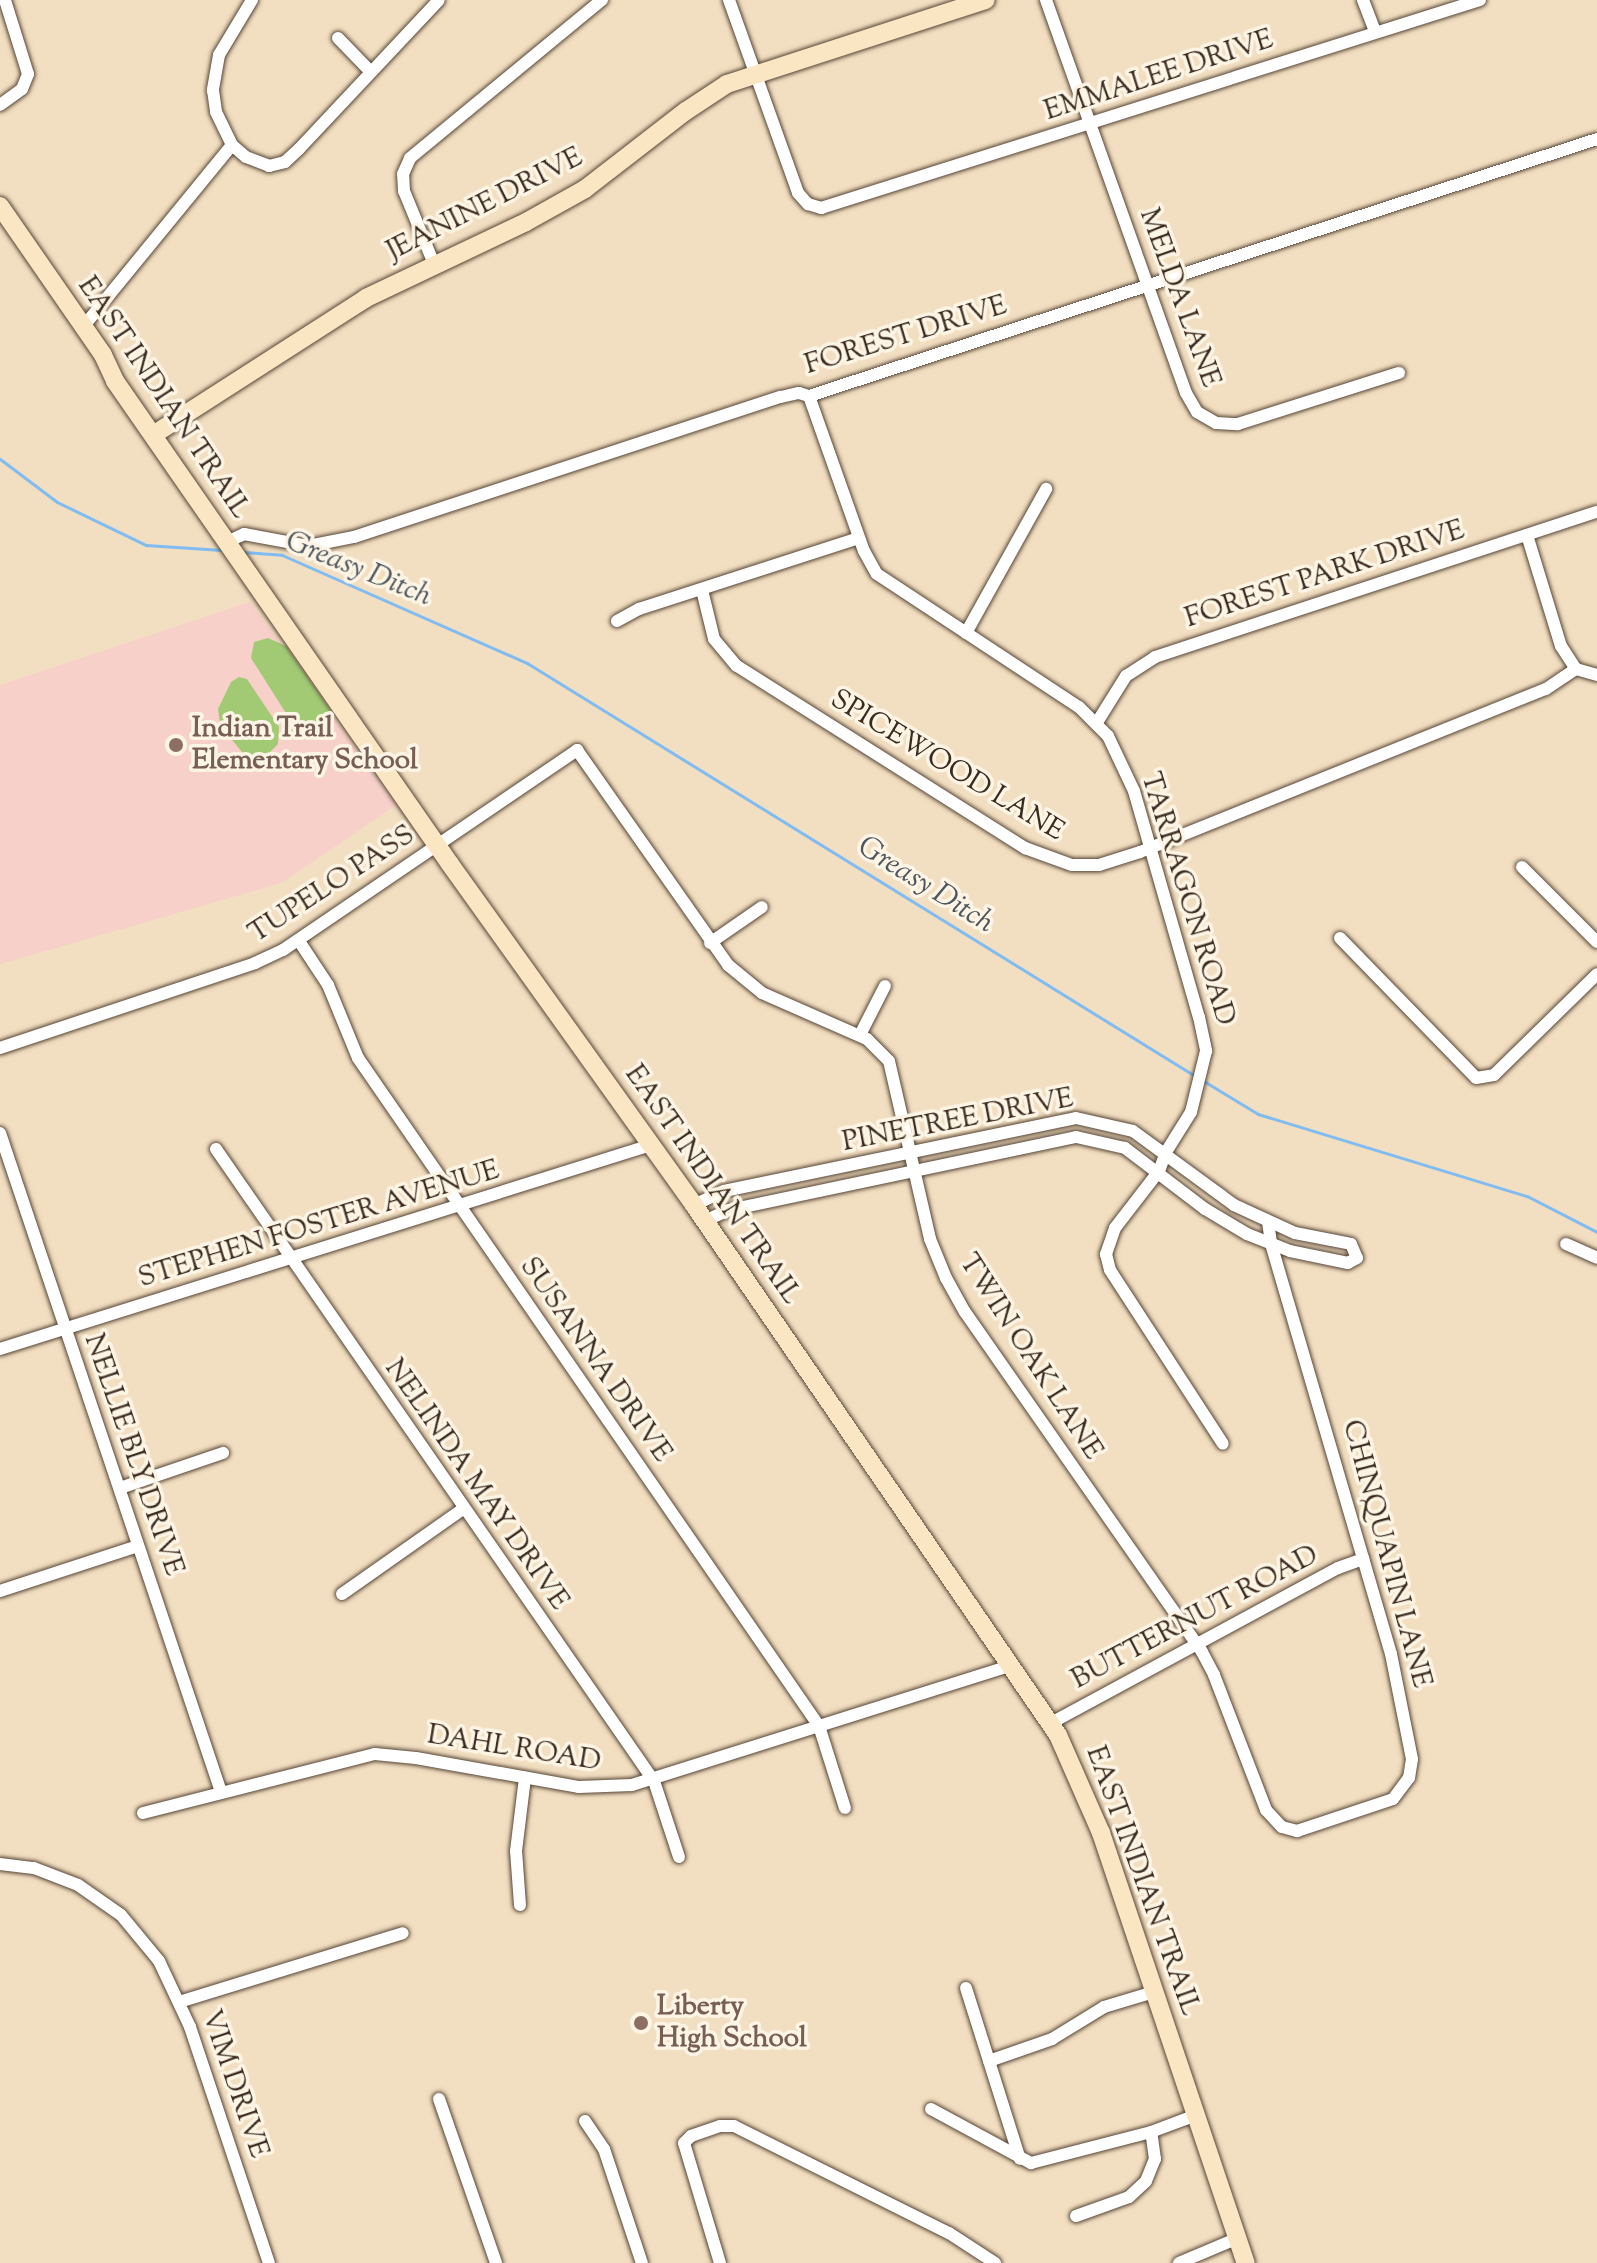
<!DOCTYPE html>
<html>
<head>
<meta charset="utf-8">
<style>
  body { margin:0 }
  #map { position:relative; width:1597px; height:2263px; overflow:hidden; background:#f2dec0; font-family:"Sorts Mill Goudy",serif }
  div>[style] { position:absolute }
  .built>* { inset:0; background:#f7d0ca }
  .green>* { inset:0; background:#a2ca75 }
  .stream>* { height:3px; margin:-1.5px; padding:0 1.5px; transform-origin:1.5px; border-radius:1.5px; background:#80bcf2 }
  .roads { filter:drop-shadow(0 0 2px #564536) drop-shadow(0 0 2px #564536) }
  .street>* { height:12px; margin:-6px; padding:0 6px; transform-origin:6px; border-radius:6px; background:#fff }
  .secondary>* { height:18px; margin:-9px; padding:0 9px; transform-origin:9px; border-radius:9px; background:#fbe6c4 }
  .dots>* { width:22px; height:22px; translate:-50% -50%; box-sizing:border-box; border:4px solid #fcf5e5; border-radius:50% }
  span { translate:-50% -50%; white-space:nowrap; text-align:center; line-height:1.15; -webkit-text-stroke:7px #fcf5e5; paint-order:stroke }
  .street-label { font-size:28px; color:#3b2a1e }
  .education-label { font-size:28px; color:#785e54; font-weight:700 }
  .left { translate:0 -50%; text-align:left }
  .water-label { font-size:30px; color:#50565e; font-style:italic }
</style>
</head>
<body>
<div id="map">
  <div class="built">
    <div style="clip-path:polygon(250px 602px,396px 805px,281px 883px,0 964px,0 685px)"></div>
  </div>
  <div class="green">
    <div style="clip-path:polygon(268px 638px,286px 646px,334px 715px,334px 721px,292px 738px,289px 718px,251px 658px,254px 642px)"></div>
    <div style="clip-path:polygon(239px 677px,247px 679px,279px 727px,278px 744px,268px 754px,253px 757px,242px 752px,220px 725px,233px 716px,220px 723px,218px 709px,231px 682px)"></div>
  </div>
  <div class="stream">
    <div style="left:0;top:459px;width:71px;rotate:37deg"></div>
    <div style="left:57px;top:502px;width:99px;rotate:25.8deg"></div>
    <div style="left:146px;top:545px;width:76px;rotate:3.8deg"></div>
    <div style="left:243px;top:552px;width:39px;rotate:4deg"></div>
    <div style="left:282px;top:555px;width:268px;rotate:23.8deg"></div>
    <div style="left:527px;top:663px;width:785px;rotate:31.73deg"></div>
    <div style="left:1202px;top:1080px;width:66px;rotate:31.3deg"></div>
    <div style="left:1258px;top:1114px;width:281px;rotate:17deg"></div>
    <div style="left:1527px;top:1196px;width:79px;rotate:27.2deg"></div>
  </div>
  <div class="roads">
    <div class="street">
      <div style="left:252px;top:0;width:64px;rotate:121deg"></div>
      <div style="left:219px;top:55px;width:36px;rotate:100deg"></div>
      <div style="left:213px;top:90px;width:22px;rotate:82deg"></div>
      <div style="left:216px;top:112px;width:37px;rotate:64deg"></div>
      <div style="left:232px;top:145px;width:18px;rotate:41deg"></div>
      <div style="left:246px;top:157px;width:25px;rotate:21deg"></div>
      <div style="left:269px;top:166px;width:16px;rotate:-14deg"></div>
      <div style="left:285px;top:162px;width:19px;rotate:-43deg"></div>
      <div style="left:299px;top:149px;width:204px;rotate:-46.8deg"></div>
      <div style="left:729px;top:0;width:205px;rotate:70.3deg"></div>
      <div style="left:798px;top:193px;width:15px;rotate:48deg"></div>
      <div style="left:808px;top:204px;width:14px;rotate:17deg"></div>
      <div style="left:821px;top:208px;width:691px;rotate:-17.52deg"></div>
      <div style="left:1046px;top:0;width:417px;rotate:70.4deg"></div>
      <div style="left:1186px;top:393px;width:22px;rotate:60deg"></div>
      <div style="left:1197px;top:412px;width:22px;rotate:30deg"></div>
      <div style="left:1216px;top:423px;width:22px;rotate:3deg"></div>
      <div style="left:1238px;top:424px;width:169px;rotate:-17.6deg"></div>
      <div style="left:1363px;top:0;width:33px;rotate:69deg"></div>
      <div style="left:338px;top:38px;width:47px;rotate:45.9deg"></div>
      <div style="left:0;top:105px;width:27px;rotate:-36deg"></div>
      <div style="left:22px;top:89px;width:16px;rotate:-68deg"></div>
      <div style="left:28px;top:74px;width:77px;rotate:-107.3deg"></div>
      <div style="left:434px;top:264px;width:79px;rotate:-112.3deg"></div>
      <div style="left:404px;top:191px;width:17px;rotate:-93deg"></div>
      <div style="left:403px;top:174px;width:17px;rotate:-66deg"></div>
      <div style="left:410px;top:158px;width:249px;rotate:-39.5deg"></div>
      <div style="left:83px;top:327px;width:235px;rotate:-50.7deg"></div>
      <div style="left:809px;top:396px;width:164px;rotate:70.5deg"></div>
      <div style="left:864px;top:551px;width:26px;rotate:61deg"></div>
      <div style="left:877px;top:574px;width:242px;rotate:33.4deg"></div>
      <div style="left:1079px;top:707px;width:41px;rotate:45deg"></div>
      <div style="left:1108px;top:736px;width:61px;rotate:64.7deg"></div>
      <div style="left:1134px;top:791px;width:235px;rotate:74deg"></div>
      <div style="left:1199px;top:1017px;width:35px;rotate:78deg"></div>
      <div style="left:1206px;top:1051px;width:63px;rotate:103.8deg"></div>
      <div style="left:1191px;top:1112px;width:47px;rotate:122deg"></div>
      <div style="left:1166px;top:1152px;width:20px;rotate:110deg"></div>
      <div style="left:1159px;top:1171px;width:72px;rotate:127.7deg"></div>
      <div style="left:1115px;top:1228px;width:28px;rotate:109deg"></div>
      <div style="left:1106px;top:1254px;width:16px;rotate:76deg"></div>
      <div style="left:1110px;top:1270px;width:207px;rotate:57deg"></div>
      <div style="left:1527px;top:535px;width:116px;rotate:73deg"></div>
      <div style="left:1561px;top:646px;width:27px;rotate:57deg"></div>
      <div style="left:1576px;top:669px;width:22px;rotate:16deg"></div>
      <div style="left:227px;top:542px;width:19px;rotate:-25deg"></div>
      <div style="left:244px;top:534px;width:65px;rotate:10.6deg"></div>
      <div style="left:308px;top:546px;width:47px;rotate:-11.1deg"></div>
      <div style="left:354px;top:537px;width:449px;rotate:-18.2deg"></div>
      <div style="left:781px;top:397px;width:18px;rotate:-13deg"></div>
      <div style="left:799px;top:393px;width:10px;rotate:17deg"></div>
      <div style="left:809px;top:396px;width:829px;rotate:-18.06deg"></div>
      <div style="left:702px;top:590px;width:50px;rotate:76.2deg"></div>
      <div style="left:714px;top:639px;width:35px;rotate:50deg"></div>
      <div style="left:737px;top:666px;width:341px;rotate:32.3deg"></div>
      <div style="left:1025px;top:848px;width:50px;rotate:19.9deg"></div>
      <div style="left:1072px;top:865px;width:27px"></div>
      <div style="left:1099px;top:865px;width:43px;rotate:-17.6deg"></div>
      <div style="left:1140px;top:852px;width:437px;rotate:-21.9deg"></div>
      <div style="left:1546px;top:689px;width:36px;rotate:-34deg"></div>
      <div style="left:617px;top:621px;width:25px;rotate:-29deg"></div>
      <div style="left:639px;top:609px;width:231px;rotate:-17.9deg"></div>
      <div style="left:966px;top:633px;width:165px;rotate:-60.9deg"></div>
      <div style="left:1096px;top:724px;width:57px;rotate:-58deg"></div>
      <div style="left:1126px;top:676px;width:35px;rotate:-33deg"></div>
      <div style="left:1155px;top:657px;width:465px;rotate:-18.2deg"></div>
      <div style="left:1522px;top:867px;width:106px;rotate:45deg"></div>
      <div style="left:1340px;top:938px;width:195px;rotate:45.8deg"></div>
      <div style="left:1476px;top:1078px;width:18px;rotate:-9deg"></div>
      <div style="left:1494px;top:1075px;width:144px;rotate:-44.4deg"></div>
      <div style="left:299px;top:941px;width:53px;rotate:56.6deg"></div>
      <div style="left:328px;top:985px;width:79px;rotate:67.7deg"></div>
      <div style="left:358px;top:1058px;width:812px;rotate:55.39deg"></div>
      <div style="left:819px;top:1726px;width:86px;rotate:72.4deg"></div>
      <div style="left:710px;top:943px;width:63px;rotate:-34.7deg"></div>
      <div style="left:860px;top:1035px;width:55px;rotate:-63deg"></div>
      <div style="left:0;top:1048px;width:269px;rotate:-18.4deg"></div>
      <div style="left:255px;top:963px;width:31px;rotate:-25deg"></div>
      <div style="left:283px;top:950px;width:356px;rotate:-34.2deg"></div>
      <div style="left:577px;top:750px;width:263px;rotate:54.9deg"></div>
      <div style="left:728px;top:965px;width:44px;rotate:39.5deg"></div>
      <div style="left:762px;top:993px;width:115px;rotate:23.7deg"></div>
      <div style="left:867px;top:1039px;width:31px;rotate:45deg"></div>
      <div style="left:889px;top:1061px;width:183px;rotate:77deg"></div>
      <div style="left:930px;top:1239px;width:42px;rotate:67.7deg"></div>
      <div style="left:946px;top:1278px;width:39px;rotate:61deg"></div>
      <div style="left:965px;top:1312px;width:414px;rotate:55.1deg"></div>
      <div style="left:1202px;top:1652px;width:26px;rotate:62deg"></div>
      <div style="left:1214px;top:1675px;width:145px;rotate:68.9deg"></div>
      <div style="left:1266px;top:1810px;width:23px;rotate:47deg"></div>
      <div style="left:1282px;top:1827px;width:16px;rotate:15deg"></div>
      <div style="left:1297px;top:1831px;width:101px;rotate:-18.4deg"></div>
      <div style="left:1393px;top:1799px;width:26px;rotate:-53deg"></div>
      <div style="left:1409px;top:1778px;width:19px;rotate:-81deg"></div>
      <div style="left:1412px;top:1759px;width:107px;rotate:-101.3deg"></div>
      <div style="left:1391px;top:1654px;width:428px;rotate:-106.3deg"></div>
      <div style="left:1271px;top:1243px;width:21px;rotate:-98deg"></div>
      <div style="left:0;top:1133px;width:695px;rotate:71.46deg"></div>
      <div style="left:216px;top:1149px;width:769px;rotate:55.28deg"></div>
      <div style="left:654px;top:1781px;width:80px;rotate:71.8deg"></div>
      <div style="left:694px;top:1205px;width:33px;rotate:-25deg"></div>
      <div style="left:724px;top:1191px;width:359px;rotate:-11.7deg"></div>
      <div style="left:1076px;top:1118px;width:58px;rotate:12.8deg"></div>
      <div style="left:1133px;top:1131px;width:125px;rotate:36.2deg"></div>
      <div style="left:1234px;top:1205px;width:67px;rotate:24.7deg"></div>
      <div style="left:1295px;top:1233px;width:57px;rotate:11.1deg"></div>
      <div style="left:1351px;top:1244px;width:15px;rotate:67deg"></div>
      <div style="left:1357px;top:1258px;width:10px;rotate:151deg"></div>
      <div style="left:1348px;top:1263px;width:59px;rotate:-168.3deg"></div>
      <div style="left:1290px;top:1251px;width:46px;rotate:-158.4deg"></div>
      <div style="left:1247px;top:1234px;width:49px;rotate:-149.2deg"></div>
      <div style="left:1205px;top:1209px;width:101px;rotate:-142.7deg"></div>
      <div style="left:1125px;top:1148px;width:50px;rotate:-167.3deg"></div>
      <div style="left:1076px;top:1137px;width:355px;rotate:168.1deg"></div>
      <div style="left:729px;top:1210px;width:27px;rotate:156deg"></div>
      <div style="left:1566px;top:1244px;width:34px;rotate:24deg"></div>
      <div style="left:0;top:1349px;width:682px;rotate:-17.4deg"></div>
      <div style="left:120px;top:1488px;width:109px;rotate:-18.8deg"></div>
      <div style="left:0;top:1591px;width:145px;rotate:-18.1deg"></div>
      <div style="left:342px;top:1594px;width:148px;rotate:-35.1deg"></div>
      <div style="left:1051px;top:1723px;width:326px;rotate:-28.4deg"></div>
      <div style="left:1338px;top:1568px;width:27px;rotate:-20deg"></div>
      <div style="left:143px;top:1813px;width:239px;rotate:-14.3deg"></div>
      <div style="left:375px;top:1754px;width:41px;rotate:5.6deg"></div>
      <div style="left:416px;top:1758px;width:166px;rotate:10.1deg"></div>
      <div style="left:579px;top:1787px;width:53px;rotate:-2.2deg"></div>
      <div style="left:632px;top:1785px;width:396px;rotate:-17.5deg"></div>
      <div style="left:0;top:1864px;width:34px;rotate:7deg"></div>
      <div style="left:34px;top:1868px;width:47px;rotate:21.1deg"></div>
      <div style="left:78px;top:1885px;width:52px;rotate:34.9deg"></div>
      <div style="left:121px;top:1915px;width:60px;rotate:50.4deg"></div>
      <div style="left:159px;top:1961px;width:73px;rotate:64.8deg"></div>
      <div style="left:190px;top:2027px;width:249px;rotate:71.5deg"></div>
      <div style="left:520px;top:1905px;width:54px;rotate:-94.2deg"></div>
      <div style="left:516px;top:1851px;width:74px;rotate:-83deg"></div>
      <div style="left:966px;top:1988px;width:179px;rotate:72.5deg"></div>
      <div style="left:179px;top:2002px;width:234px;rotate:-17.1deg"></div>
      <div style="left:989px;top:2061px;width:67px;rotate:-19.2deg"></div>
      <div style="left:1052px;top:2039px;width:61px;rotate:-31.6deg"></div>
      <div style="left:1104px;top:2007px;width:52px;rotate:-16.7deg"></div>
      <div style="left:439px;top:2099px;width:174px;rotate:70.8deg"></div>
      <div style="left:931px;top:2109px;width:114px;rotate:28.4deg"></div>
      <div style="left:1031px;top:2163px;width:124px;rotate:-14.5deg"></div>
      <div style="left:1151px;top:2132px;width:48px;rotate:-20.7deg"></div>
      <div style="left:585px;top:2121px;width:34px;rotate:56deg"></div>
      <div style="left:604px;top:2149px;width:120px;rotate:71.6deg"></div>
      <div style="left:1076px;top:2216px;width:56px;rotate:-19.7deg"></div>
      <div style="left:1129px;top:2197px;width:23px;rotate:-43deg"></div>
      <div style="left:1146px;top:2181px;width:24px;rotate:-68deg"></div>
      <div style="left:1155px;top:2159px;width:27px;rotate:-98deg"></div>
      <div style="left:720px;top:2263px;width:125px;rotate:-106.7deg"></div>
      <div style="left:684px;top:2143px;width:10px;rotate:-45deg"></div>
      <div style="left:691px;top:2136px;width:31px;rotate:-19deg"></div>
      <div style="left:720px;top:2126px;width:14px"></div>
      <div style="left:734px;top:2126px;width:240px;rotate:26.5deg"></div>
      <div style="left:949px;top:2233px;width:55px;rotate:33.1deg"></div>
      <div style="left:1179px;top:2263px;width:64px;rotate:-23deg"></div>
    </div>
    <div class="secondary">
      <div style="left:0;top:206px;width:181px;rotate:55.3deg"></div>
      <div style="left:103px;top:355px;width:29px;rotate:65deg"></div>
      <div style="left:115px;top:381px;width:588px;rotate:55.26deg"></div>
      <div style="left:450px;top:864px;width:419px;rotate:54.4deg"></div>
      <div style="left:694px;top:1205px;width:643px;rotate:55.52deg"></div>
      <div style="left:1058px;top:1735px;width:107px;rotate:66.3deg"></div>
      <div style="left:1101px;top:1833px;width:454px;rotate:71.4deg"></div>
      <div style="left:153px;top:435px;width:253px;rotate:-32.7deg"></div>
      <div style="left:366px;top:298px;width:177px;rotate:-25.4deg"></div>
      <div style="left:526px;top:222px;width:68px;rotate:-29.2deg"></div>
      <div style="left:585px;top:189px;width:128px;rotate:-37.7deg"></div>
      <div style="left:686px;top:111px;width:49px;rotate:-33.4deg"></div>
      <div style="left:727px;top:84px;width:272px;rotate:-18deg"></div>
    </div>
  </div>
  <div class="dots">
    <div style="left:176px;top:745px;background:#8d6e63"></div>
    <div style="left:641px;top:2023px;background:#8d6e63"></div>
  </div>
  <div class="street-label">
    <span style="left:1159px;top:76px;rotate:-18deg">EMMALEE DRIVE</span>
    <span style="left:485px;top:205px;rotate:-27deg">JEANINE DRIVE</span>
    <span style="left:1179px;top:298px;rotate:70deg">MELDA LANE</span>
    <span style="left:906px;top:336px;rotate:-17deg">FOREST DRIVE</span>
    <span style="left:163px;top:398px;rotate:56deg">EAST INDIAN TRAIL</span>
    <span style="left:1325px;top:575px;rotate:-18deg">FOREST PARK DRIVE</span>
    <span style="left:947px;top:766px;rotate:31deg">SPICEWOOD LANE</span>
    <span style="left:332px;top:885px;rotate:-33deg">TUPELO PASS</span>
    <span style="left:1187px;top:899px;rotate:73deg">TARRAGON ROAD</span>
    <span style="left:958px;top:1121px;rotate:-11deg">PINETREE DRIVE</span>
    <span style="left:712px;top:1185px;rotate:55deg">EAST INDIAN TRAIL</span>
    <span style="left:319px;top:1225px;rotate:-17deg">STEPHEN FOSTER AVENUE</span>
    <span style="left:1030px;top:1357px;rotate:57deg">TWIN OAK LANE</span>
    <span style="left:595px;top:1360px;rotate:55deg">SUSANNA DRIVE</span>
    <span style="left:133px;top:1455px;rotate:71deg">NELLIE BLY DRIVE</span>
    <span style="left:476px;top:1485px;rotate:55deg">NELINDA MAY DRIVE</span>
    <span style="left:1386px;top:1554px;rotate:75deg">CHINQUAPIN LANE</span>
    <span style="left:1195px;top:1618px;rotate:-28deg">BUTTERNUT ROAD</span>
    <span style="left:514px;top:1749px;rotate:9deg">DAHL ROAD</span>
    <span style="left:1142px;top:1881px;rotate:70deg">EAST INDIAN TRAIL</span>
    <span style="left:234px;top:2084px;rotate:71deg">VIM DRIVE</span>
  </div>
  <div class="education-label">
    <span class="left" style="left:192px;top:745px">Indian Trail<br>Elementary School</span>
    <span class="left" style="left:657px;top:2023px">Liberty<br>High School</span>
  </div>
  <div class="water-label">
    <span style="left:358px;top:570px;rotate:22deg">Greasy Ditch</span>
    <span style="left:925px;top:886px;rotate:32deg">Greasy Ditch</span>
  </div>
</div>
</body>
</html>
